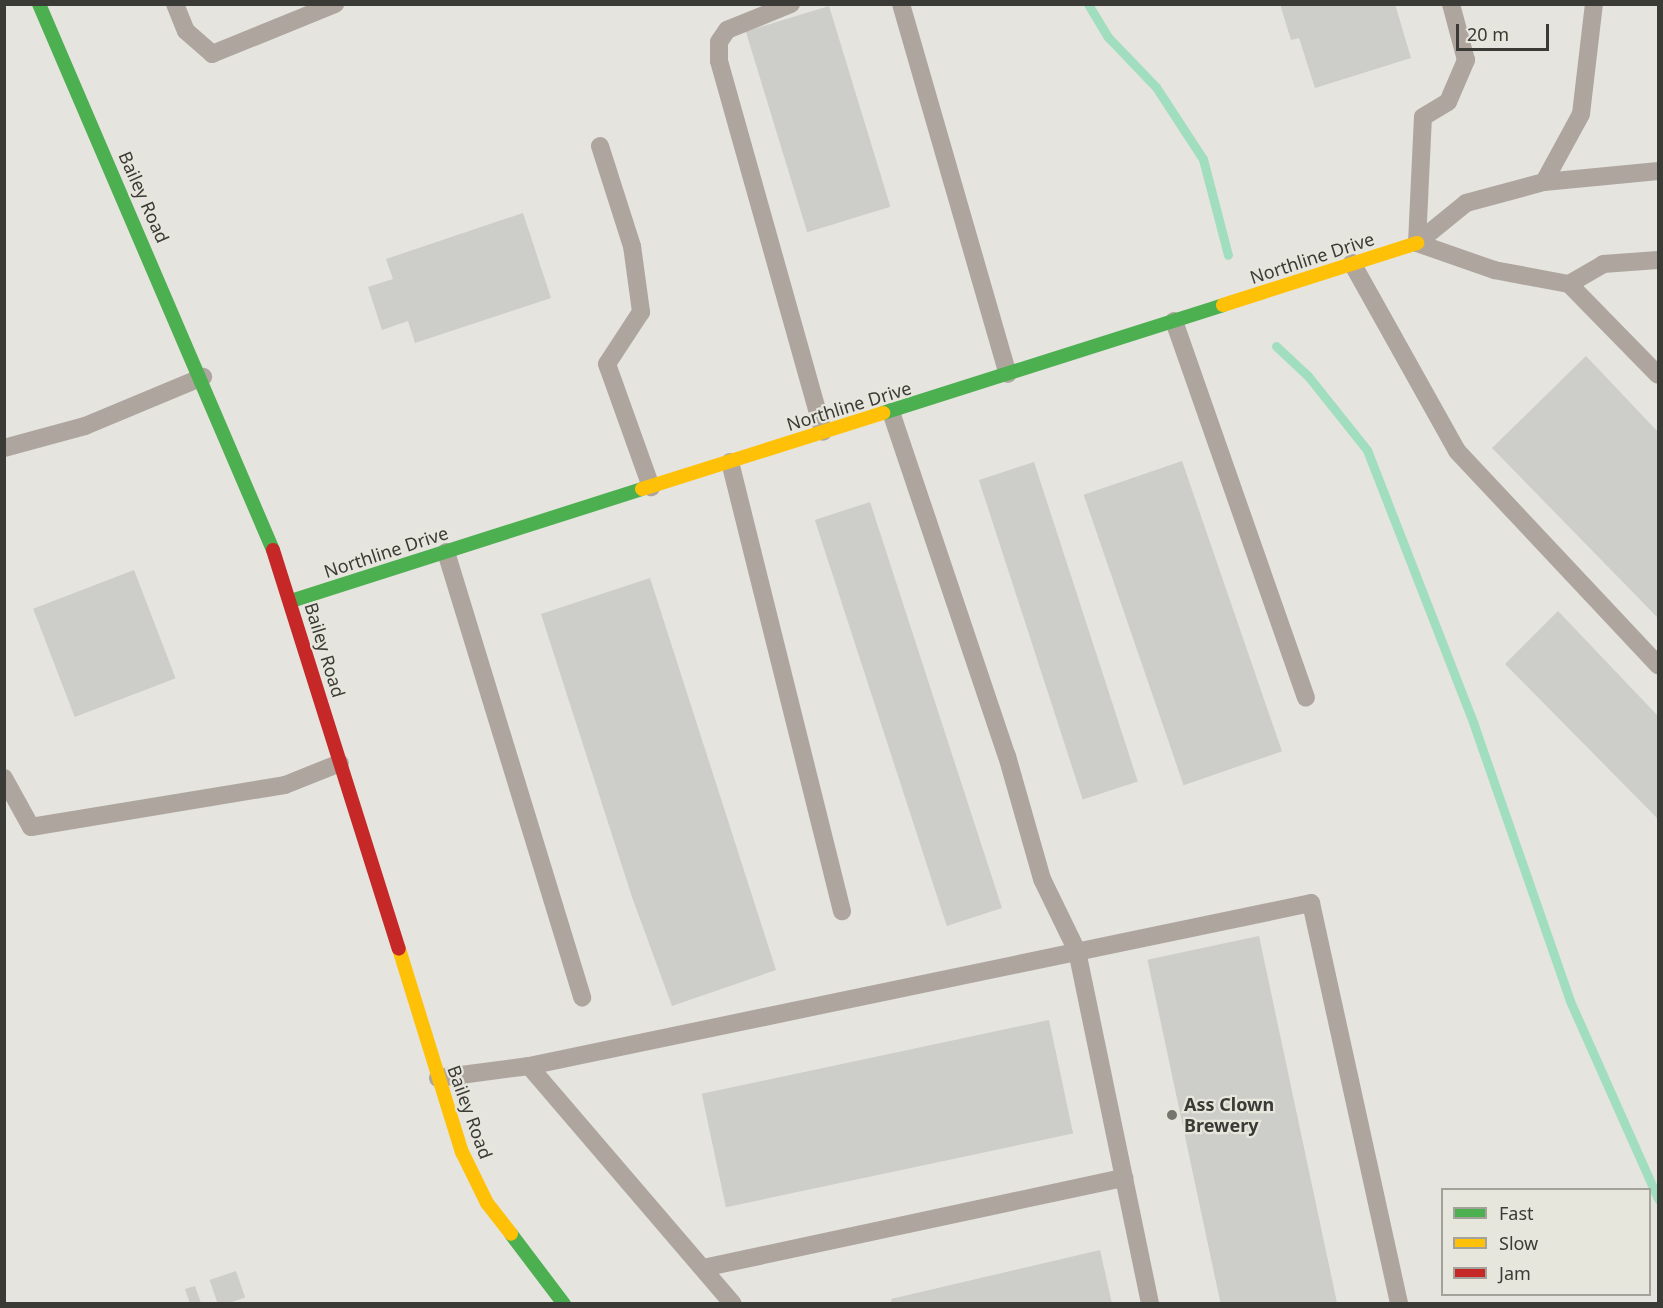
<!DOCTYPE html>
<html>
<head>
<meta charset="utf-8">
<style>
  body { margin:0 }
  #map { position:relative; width:1663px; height:1308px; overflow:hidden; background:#e5e4df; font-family:"Noto Sans",sans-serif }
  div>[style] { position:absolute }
  .stream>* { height:9px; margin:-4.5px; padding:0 4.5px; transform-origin:4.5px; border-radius:4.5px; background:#a0debf }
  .building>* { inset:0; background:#cdcdc9; transform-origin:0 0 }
  .lane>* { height:18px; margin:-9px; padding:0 9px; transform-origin:9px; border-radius:9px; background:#aea69e }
  .fast>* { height:14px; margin:-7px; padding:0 7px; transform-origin:7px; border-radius:7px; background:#4caf50 }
  .slow>* { height:14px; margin:-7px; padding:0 7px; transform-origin:7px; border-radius:7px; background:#ffc107 }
  .jam>* { height:14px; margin:-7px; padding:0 7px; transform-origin:7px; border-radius:7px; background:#c62828 }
  .dots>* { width:16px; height:16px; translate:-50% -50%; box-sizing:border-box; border:3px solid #e7e6dd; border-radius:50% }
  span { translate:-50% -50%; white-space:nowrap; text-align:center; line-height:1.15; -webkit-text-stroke:4.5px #e7e6dd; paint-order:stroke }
  .street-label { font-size:18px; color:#3a3a36 }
  .poi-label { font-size:18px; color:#3a3a36; font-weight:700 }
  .left { translate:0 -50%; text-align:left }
  .frame { position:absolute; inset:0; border:6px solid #3a3a36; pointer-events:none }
  .legend { position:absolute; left:1441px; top:1188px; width:210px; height:108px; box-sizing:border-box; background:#e7e6dd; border:2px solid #a2a19a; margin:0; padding:8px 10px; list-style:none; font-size:18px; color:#3a3a36 }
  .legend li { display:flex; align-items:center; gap:12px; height:30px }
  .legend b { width:30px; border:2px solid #a2a19a }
  .scale { position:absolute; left:1456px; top:24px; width:93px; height:27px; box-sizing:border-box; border:3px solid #3a3a36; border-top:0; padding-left:8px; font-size:18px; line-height:21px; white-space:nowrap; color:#3a3a36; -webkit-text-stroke:4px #e7e6dd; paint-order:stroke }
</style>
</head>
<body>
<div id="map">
  <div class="stream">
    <div style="left:1088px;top:4px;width:39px;rotate:59deg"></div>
    <div style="left:1108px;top:37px;width:69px;rotate:46.2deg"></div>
    <div style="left:1156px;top:87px;width:86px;rotate:56.9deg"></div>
    <div style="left:1203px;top:159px;width:99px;rotate:75.4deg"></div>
    <div style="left:1276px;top:346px;width:44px;rotate:43.2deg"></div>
    <div style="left:1308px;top:376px;width:95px;rotate:51.4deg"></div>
    <div style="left:1367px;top:450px;width:295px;rotate:68.7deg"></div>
    <div style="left:1474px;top:725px;width:292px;rotate:70.8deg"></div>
    <div style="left:1570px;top:1001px;width:217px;rotate:66deg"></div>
  </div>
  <div class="building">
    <div style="clip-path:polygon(1280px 4px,1395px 4px,1411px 58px,1315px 88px,1299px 38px,1291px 40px)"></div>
    <div style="left:829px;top:6px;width:210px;height:87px;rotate:73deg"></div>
    <div style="clip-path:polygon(523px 213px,551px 298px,415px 343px,408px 321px,382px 330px,368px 287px,393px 279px,386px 259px)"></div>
    <div style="clip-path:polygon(1586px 356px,1658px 432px,1658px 618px,1492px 448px)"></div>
    <div style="left:1182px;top:461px;width:307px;height:104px;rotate:71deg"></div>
    <div style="left:1034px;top:462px;width:336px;height:58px;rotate:72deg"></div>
    <div style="left:870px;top:502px;width:427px;height:58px;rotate:72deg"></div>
    <div style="left:134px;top:570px;width:116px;height:108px;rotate:69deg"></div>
    <div style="clip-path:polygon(650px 578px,776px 970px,672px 1006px,632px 897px,541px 614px)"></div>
    <div style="clip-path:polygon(1558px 611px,1658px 716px,1658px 819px,1505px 664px)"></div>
    <div style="left:1259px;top:936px;width:377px;height:114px;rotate:78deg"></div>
    <div style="left:1049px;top:1020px;width:116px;height:355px;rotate:78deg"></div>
    <div style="clip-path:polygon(1100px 1250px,1112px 1304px,892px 1304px,891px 1299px)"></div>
    <div style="left:236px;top:1271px;width:28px;height:28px;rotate:71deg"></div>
    <div style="clip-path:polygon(195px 1286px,201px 1303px,190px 1304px,185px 1289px)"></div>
  </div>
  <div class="lane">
    <div style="left:175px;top:4px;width:29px;rotate:68deg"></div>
    <div style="left:186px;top:31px;width:35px;rotate:41deg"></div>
    <div style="left:212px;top:54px;width:133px;rotate:-22.1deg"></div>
    <div style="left:791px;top:4px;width:69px;rotate:157.9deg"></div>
    <div style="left:727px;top:30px;width:14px;rotate:124deg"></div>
    <div style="left:719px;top:42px;width:19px;rotate:90deg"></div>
    <div style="left:719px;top:61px;width:385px;rotate:74.3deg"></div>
    <div style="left:901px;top:4px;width:385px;rotate:73.9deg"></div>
    <div style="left:600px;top:146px;width:105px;rotate:72.3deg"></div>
    <div style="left:632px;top:246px;width:67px;rotate:82.2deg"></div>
    <div style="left:641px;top:312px;width:62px;rotate:123.2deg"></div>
    <div style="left:607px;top:364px;width:131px;rotate:70.3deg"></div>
    <div style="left:1544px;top:182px;width:77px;rotate:-61.4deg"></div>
    <div style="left:1581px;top:114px;width:111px;rotate:-83.3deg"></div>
    <div style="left:1417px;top:243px;width:82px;rotate:19.3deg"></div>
    <div style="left:1494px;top:270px;width:76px;rotate:10.6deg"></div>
    <div style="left:1569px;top:284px;width:127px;rotate:45.6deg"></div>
    <div style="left:1417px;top:243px;width:63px;rotate:-39.2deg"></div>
    <div style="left:1466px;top:203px;width:81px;rotate:-15.1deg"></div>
    <div style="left:1544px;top:182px;width:115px;rotate:-5.5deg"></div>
    <div style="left:1417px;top:243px;width:126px;rotate:-87.3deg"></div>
    <div style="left:1423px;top:117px;width:29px;rotate:-31deg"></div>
    <div style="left:1448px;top:102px;width:46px;rotate:-66.8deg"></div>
    <div style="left:1466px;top:60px;width:58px;rotate:-105deg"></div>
    <div style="left:1352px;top:263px;width:215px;rotate:60.8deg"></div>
    <div style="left:1457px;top:451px;width:294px;rotate:46.8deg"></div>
    <div style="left:1569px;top:284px;width:39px;rotate:-30deg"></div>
    <div style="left:1603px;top:264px;width:55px;rotate:-4.2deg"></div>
    <div style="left:1174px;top:321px;width:399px;rotate:70.7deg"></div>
    <div style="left:891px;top:412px;width:363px;rotate:71.4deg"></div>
    <div style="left:1007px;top:756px;width:128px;rotate:74.1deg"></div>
    <div style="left:1042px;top:879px;width:80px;rotate:64.1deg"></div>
    <div style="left:1077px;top:951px;width:360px;rotate:78.3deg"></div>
    <div style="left:4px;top:448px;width:84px;rotate:-15.2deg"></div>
    <div style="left:85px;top:426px;width:128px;rotate:-22.6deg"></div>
    <div style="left:730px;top:462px;width:463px;rotate:76deg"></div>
    <div style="left:446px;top:552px;width:466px;rotate:73deg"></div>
    <div style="left:4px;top:778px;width:56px;rotate:61.1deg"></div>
    <div style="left:31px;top:827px;width:257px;rotate:-9.4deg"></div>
    <div style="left:285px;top:785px;width:59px;rotate:-21.8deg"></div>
    <div style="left:529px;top:1066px;width:313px;rotate:49.4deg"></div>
    <div style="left:438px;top:1078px;width:92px;rotate:-7.5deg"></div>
    <div style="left:529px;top:1066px;width:799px;rotate:-11.77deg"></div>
    <div style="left:1311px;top:903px;width:411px;rotate:77.6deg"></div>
    <div style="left:703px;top:1268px;width:431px;rotate:-12.1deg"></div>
  </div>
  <div class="fast">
    <div style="left:39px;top:4px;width:594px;rotate:66.8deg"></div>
    <div style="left:883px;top:413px;width:357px;rotate:-17.6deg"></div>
    <div style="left:291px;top:601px;width:368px;rotate:-17.7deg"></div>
    <div style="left:511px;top:1234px;width:88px;rotate:52.9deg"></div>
  </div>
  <div class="slow">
    <div style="left:1223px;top:305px;width:204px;rotate:-17.7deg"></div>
    <div style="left:642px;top:489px;width:253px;rotate:-17.5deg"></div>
    <div style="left:399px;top:949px;width:213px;rotate:72.8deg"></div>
    <div style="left:462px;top:1152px;width:57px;rotate:63.9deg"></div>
    <div style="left:487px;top:1203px;width:39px;rotate:52deg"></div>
  </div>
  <div class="jam">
    <div style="left:273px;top:550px;width:418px;rotate:72.5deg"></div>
  </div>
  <div class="dots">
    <div style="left:1172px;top:1115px;background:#767671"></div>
  </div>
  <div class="street-label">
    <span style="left:144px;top:197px;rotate:66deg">Bailey Road</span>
    <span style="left:1312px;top:258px;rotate:-18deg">Northline Drive</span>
    <span style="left:849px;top:406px;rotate:-17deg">Northline Drive</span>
    <span style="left:386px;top:552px;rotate:-18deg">Northline Drive</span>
    <span style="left:325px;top:650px;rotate:73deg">Bailey Road</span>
    <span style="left:470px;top:1112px;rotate:70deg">Bailey Road</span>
  </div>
  <div class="poi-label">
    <span class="left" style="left:1184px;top:1115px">Ass Clown<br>Brewery</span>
  </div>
  <div class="frame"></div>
  <ul class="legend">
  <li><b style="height:8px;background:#4caf50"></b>Fast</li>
  <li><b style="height:8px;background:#ffc107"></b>Slow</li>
  <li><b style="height:8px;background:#c62828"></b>Jam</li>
  </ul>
  <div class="scale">20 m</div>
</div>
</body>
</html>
